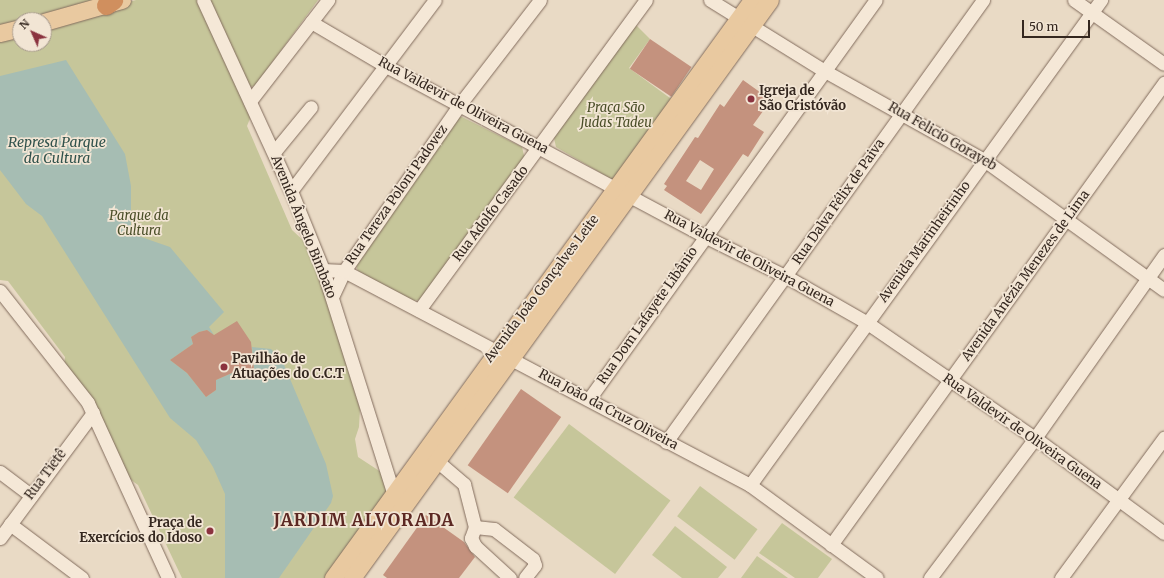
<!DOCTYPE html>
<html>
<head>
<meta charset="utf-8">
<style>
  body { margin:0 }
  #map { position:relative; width:1164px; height:578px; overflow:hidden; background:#e9dac5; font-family:Merriweather,serif }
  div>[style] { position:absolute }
  .green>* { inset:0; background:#c6c69a; transform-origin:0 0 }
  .water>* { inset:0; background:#a6bdb3 }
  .building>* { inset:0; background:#c4927e; transform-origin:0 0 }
  .roads { filter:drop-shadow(0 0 1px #826c5d) drop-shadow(0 0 1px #826c5d) }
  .minor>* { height:13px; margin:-6.5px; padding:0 6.5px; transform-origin:6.5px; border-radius:6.5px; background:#f5e8d7 }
  .major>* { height:17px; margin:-8.5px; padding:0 8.5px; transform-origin:8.5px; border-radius:8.5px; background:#e9c9a0 }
  .highway>* { height:19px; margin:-9.5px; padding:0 9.5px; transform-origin:9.5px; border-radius:9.5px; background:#d08f5e }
  .dots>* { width:11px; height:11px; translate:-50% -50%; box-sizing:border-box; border:2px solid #f2e5d4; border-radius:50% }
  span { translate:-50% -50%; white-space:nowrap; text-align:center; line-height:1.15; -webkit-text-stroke:3.5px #f2e5d4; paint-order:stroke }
  .poi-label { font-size:13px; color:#34271f; font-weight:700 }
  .left { translate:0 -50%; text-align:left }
  .right { translate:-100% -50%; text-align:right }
  .street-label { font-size:13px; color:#34271f }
  .park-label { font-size:13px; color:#4a4e28; font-style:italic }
  .water-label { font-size:14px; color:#30524c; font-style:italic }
  .district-label { font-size:17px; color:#5c2823; font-weight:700; letter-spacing:1px }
  .north { position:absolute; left:12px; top:12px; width:40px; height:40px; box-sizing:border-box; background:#f2e5d4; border:1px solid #a6998c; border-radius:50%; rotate:315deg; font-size:11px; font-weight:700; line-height:16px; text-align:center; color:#34271f }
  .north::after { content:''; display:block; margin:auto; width:14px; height:18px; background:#8b333f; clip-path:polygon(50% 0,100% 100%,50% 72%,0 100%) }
  .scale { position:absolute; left:1022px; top:20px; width:68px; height:18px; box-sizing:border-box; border:2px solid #34271f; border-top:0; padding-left:5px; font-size:12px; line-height:14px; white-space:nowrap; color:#34271f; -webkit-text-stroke:3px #f2e5d4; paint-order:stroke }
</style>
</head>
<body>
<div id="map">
  <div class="green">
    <div style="clip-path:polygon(0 0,96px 0,0 26px)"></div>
    <div style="clip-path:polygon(136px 0,198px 0,251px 116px,247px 126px,292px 230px,306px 243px,328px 305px,360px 409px,359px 427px,355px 439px,358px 457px,384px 474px,388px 496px,329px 578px,182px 578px,138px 485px,127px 477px,64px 367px,65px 357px,8px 281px,0 280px,0 38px,20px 32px,20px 44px,44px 44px,44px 26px)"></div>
    <div style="clip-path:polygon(207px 0,318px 0,255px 86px,250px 87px)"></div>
    <div style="clip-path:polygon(634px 23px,650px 39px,629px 68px,674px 101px,619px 178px,611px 179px,556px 147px,554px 138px)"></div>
    <div style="clip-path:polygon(456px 117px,462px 117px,522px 147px,525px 160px,421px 300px,411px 301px,358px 271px,355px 263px)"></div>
    <div style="left:569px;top:424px;width:127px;height:92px;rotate:37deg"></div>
    <div style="left:700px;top:486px;width:72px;height:38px;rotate:37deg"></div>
    <div style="clip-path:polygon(782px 523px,832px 559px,818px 578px,795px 578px,759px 553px)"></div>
    <div style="clip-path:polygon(675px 526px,727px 567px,718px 578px,682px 578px,652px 555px)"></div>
    <div style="clip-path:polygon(757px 556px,788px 578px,741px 578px)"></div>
  </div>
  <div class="water">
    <div style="clip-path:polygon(66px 60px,125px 154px,131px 186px,131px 227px,141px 237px,170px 247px,224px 312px,209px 327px,214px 335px,207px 330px,199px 332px,191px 337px,193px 344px,170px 360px,187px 373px,206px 397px,216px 390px,216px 380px,241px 369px,245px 374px,254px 370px,252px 347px,271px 349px,282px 360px,326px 464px,333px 496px,331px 503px,279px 578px,225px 578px,225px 494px,213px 467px,196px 440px,170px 418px,42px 216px,26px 204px,0 170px,0 76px)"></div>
  </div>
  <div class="building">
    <div style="left:650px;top:39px;width:50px;height:36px;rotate:34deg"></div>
    <div style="clip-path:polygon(evenodd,743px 80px,771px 100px,753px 125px,764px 132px,748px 157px,743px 154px,701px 214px,664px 190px,667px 186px,664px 184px,695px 137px,698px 138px,720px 104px,724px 107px,743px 80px,700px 160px,714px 169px,701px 190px,686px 181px,700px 160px)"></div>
    <div style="clip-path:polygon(237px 321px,251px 342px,254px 370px,245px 374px,241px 369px,216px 380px,216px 390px,206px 397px,187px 373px,170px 360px,193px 344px,191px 337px,199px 332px,207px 330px,214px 335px)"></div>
    <div style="left:521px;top:389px;width:49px;height:93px;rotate:35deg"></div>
    <div style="clip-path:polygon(426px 515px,464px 542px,475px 557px,459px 578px,387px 578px,383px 575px)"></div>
  </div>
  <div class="roads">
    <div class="minor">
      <div style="left:203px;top:0;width:210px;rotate:65.3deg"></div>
      <div style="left:291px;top:191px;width:85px;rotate:67.9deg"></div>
      <div style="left:323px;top:270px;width:236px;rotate:72.5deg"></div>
      <div style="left:710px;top:0;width:133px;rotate:31.8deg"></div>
      <div style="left:823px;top:70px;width:184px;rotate:29.2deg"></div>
      <div style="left:984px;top:160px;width:222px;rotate:35.8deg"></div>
      <div style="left:1074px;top:0;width:110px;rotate:35.4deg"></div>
      <div style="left:311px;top:22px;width:87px;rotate:30.4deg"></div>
      <div style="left:386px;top:66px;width:361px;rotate:28.1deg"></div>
      <div style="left:704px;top:236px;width:93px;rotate:26.3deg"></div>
      <div style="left:787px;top:277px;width:91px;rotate:29.7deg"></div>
      <div style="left:866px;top:322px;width:205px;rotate:34.5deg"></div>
      <div style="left:1035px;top:438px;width:160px;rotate:36.4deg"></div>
      <div style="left:250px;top:101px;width:128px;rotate:-52.3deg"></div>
      <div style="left:274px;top:152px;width:58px;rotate:-50.6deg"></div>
      <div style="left:291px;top:191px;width:239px;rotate:-53deg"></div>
      <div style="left:323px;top:270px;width:21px;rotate:3deg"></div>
      <div style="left:344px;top:271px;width:459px;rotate:27.8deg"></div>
      <div style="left:750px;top:485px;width:157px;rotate:36.2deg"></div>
      <div style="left:0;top:291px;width:142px;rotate:51.8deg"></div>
      <div style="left:88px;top:403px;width:192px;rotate:65.4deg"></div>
      <div style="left:332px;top:297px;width:29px;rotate:-65deg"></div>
      <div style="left:344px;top:271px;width:203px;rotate:-55.2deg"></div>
      <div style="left:460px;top:104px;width:131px;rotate:-52.4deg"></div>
      <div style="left:419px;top:310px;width:384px;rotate:-53.8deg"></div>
      <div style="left:589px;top:399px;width:491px;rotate:-54.3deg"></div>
      <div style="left:666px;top:442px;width:544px;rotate:-54.35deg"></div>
      <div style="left:430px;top:455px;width:45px;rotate:40.5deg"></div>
      <div style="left:464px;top:484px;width:44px;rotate:75.7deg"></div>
      <div style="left:475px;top:527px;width:12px;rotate:110deg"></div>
      <div style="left:471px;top:538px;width:9px;rotate:63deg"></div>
      <div style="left:475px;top:546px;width:47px;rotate:42.4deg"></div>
      <div style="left:0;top:472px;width:39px;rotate:37deg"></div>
      <div style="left:750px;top:485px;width:599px;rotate:-54.11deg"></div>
      <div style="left:10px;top:524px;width:90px;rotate:36.9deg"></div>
      <div style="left:475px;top:527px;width:19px;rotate:6deg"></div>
      <div style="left:494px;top:529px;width:49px;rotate:37.6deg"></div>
      <div style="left:533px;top:559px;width:6px;rotate:72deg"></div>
      <div style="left:535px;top:565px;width:16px;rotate:128deg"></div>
      <div style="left:0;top:538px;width:156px;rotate:-53.4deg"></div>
      <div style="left:831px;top:545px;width:570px;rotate:-54.22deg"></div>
      <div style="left:930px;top:578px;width:175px;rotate:-53.1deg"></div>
      <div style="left:1035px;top:438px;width:224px;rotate:-54.8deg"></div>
      <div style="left:1061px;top:578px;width:174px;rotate:-53.7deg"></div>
    </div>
    <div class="major">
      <div style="left:44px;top:22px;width:81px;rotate:-15.8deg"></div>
      <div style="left:0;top:33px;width:21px;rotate:-14deg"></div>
      <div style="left:333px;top:578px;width:714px;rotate:-54.06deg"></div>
      <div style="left:352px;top:578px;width:713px;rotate:-54.13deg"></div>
    </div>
    <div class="highway">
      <div style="left:106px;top:5px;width:9px;rotate:-36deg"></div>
    </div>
  </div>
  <div class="dots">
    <div style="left:751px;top:99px;background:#8b333f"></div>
    <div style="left:224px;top:367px;background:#8b333f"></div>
    <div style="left:210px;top:531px;background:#8b333f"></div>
  </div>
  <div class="poi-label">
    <span class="left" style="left:759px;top:99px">Igreja de<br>São Cristóvão</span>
    <span class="left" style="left:232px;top:367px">Pavilhão de<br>Atuações do C.C.T</span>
    <span class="right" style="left:202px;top:531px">Praça de<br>Exercícios do Idoso</span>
  </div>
  <div class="street-label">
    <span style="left:463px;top:106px;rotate:28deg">Rua Valdevir de Oliveira Guena</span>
    <span style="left:942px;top:137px;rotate:30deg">Rua Felicio Gorayeb</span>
    <span style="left:397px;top:195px;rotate:-55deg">Rua Tereza Poloni Padovez</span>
    <span style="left:839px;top:202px;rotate:-55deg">Rua Dalva Félix de Paiva</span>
    <span style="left:491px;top:214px;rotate:-53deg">Rua Adolfo Casado</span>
    <span style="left:303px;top:227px;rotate:68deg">Avenida Ângelo Bimbato</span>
    <span style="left:925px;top:242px;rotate:-54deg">Avenida Marinheirinho</span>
    <span style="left:749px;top:259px;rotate:28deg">Rua Valdevir de Oliveira Guena</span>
    <span style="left:1026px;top:276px;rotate:-54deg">Avenida Anézia Menezes de Lima</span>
    <span style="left:542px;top:289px;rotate:-53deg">Avenida João Gonçalves Leite</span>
    <span style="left:648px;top:316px;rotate:-55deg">Rua Dom Lafayete Libânio</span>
    <span style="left:608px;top:410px;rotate:28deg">Rua João da Cruz Oliveira</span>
    <span style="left:1022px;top:432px;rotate:35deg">Rua Valdevir de Oliveira Guena</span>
    <span style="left:46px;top:475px;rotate:-53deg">Rua Tietê</span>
  </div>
  <div class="park-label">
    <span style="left:616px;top:116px">Praça São<br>Judas Tadeu</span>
    <span style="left:139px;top:224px">Parque da<br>Cultura</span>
  </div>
  <div class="water-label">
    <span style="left:57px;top:150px">Represa Parque<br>da Cultura</span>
  </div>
  <div class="district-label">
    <span style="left:364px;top:521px">JARDIM ALVORADA</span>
  </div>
  <div class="north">N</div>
  <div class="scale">50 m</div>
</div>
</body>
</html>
